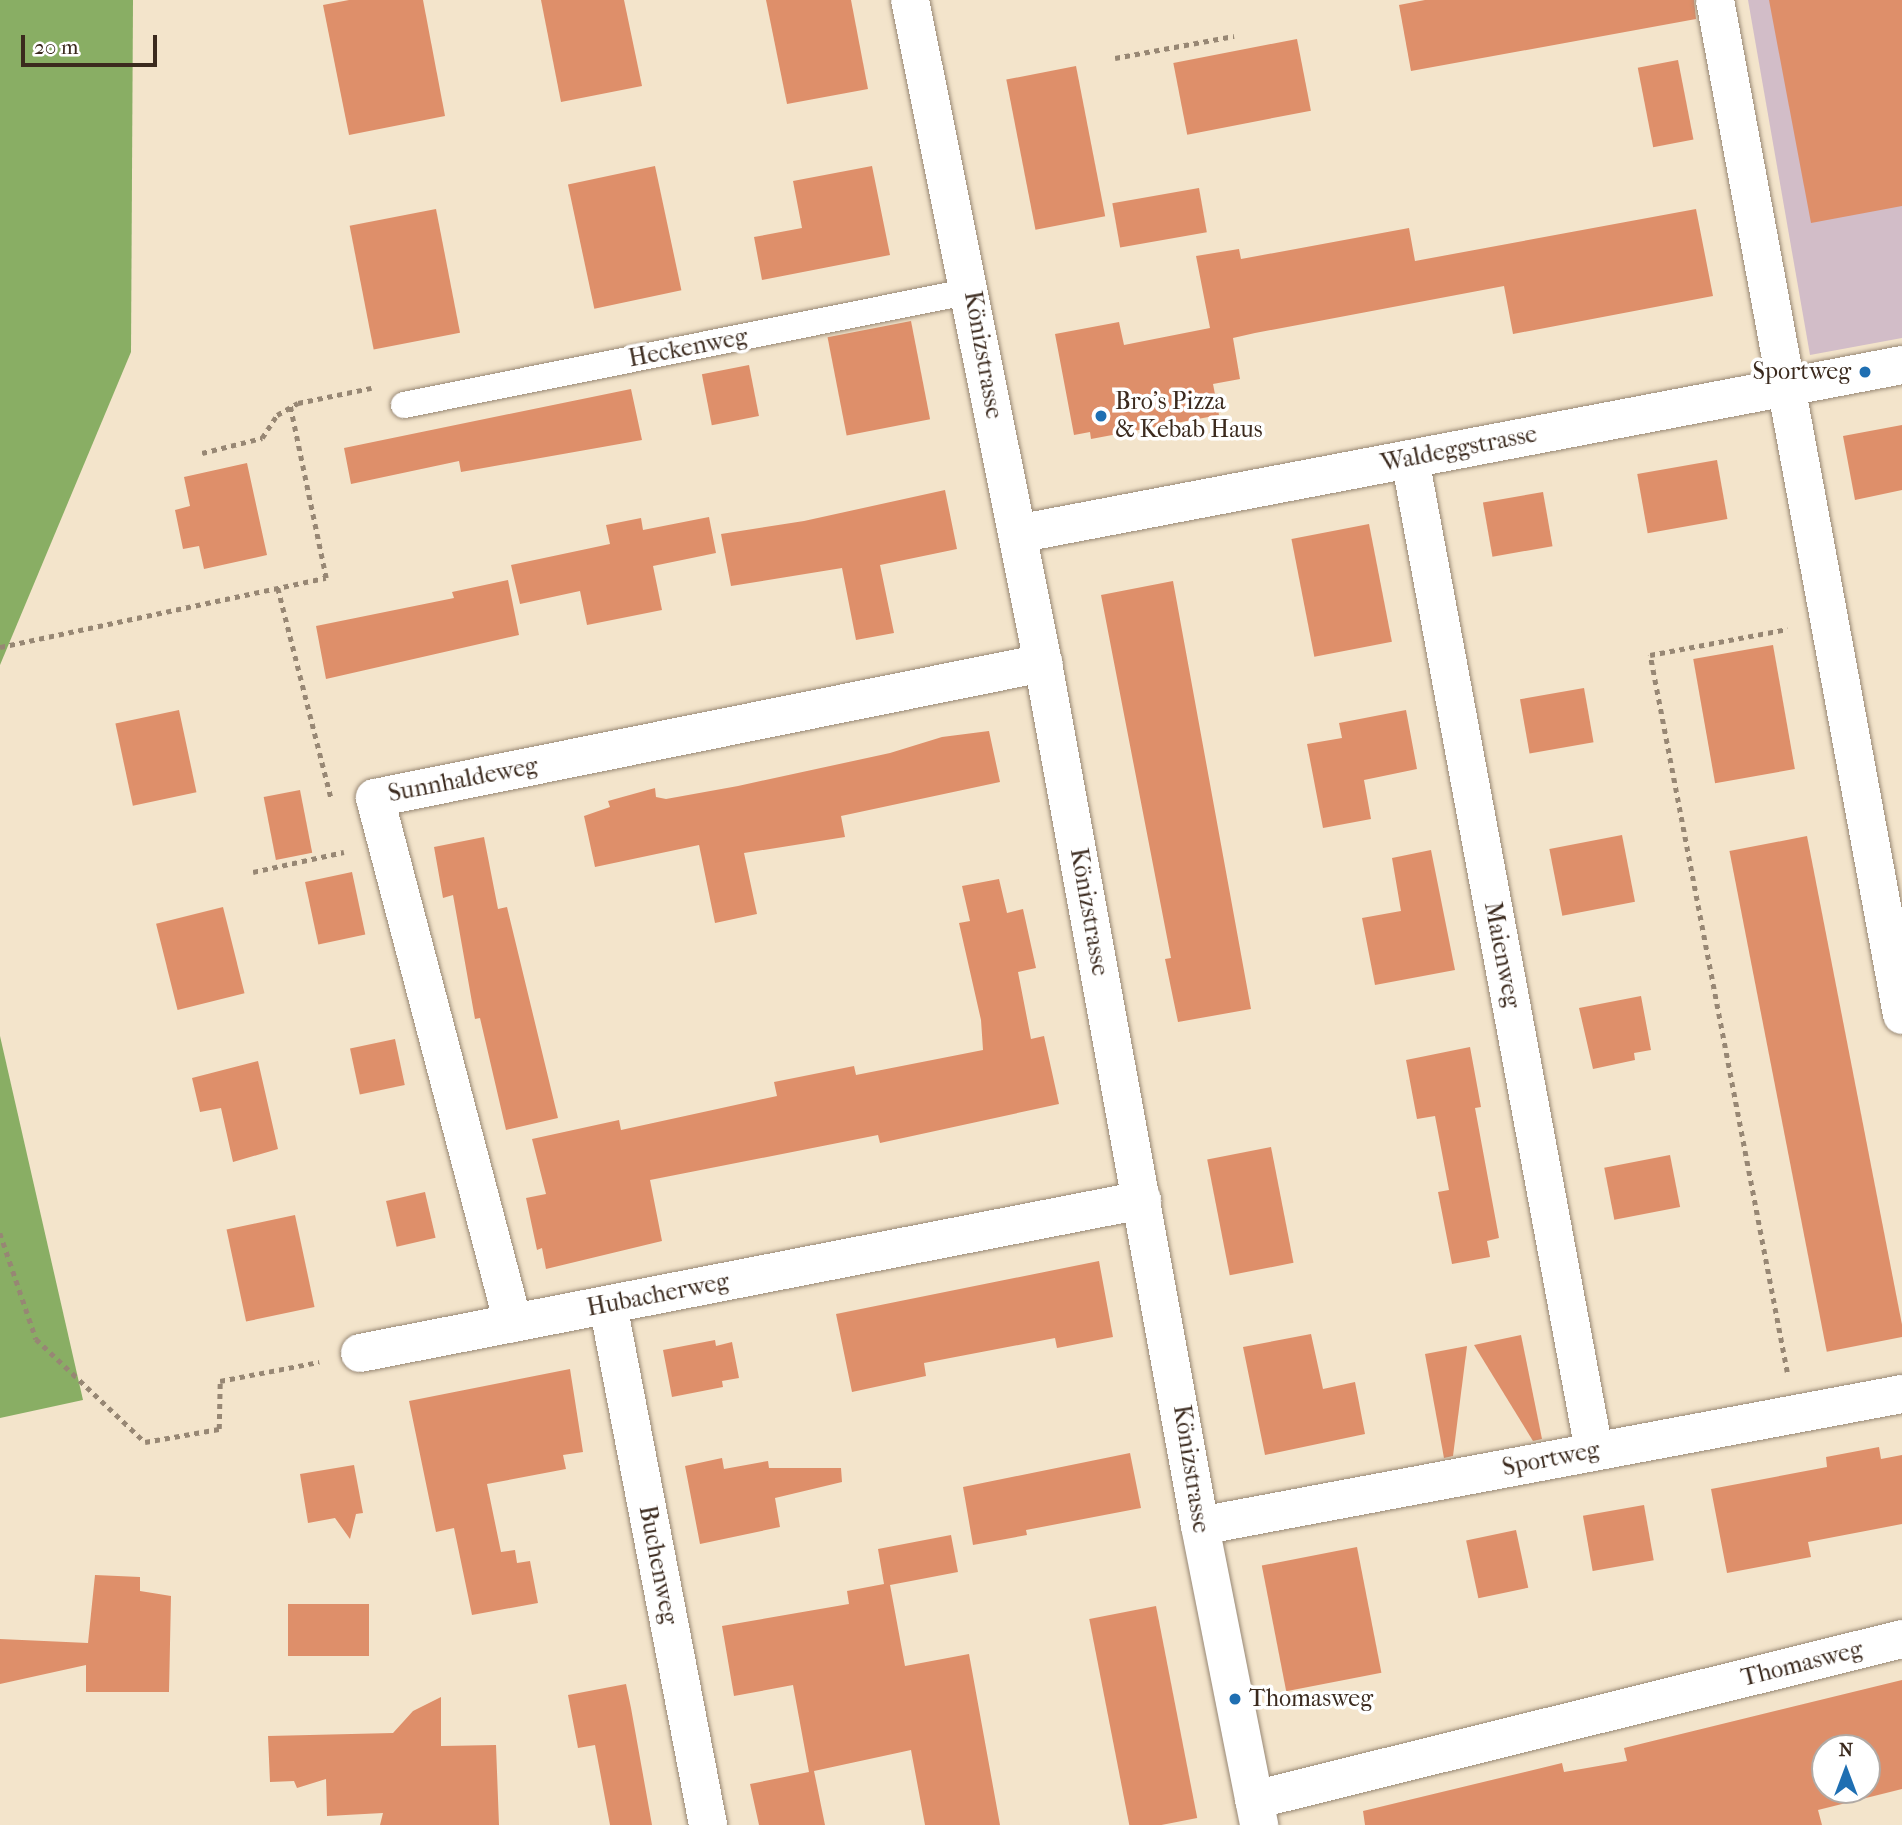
<!DOCTYPE html>
<html>
<head>
<meta charset="utf-8">
<style>
  body { margin:0 }
  #map { position:relative; width:1902px; height:1825px; overflow:hidden; background:#f3e4cb; font-family:"IM FELL French Canon",serif }
  div>[style] { position:absolute }
  .industrial>* { inset:0; background:#d2bdc8 }
  .forest>* { inset:0; background:#89ae64 }
  .building>* { inset:0; background:#de8f6a; transform-origin:0 0 }
  .path>* { height:4.5px; margin-top:-2.25px; transform-origin:0; background:repeating-linear-gradient(90deg,#978774 0 5px,transparent 0 10px) }
  .roads { filter:drop-shadow(0 0 2px #978774) drop-shadow(0 0 2px #978774) }
  .service>* { height:26px; margin:-13px; padding:0 13px; transform-origin:13px; border-radius:13px; background:#fff }
  .minor>* { height:38px; margin:-19px; padding:0 19px; transform-origin:19px; border-radius:19px; background:#fff }
  .secondary>* { height:38px; margin:-19px; padding:0 19px; transform-origin:19px; border-radius:19px; background:#fff }
  .dots>* { width:19px; height:19px; translate:-50% -50%; box-sizing:border-box; border:4px solid #fff; border-radius:50% }
  span { translate:-50% -50%; white-space:nowrap; text-align:center; line-height:1.15; -webkit-text-stroke:7px #fff; paint-order:stroke }
  .street-label { font-size:24px; color:#3b2a1e }
  .poi-label { font-size:24px; color:#3b2a1e }
  .right { translate:-100% -50%; text-align:right }
  .left { translate:0 -50%; text-align:left }
  .north { position:absolute; left:1811px; top:1734px; width:70px; height:70px; box-sizing:border-box; background:#fff; border:2px solid #b1aaa5; border-radius:50%; rotate:0deg; font-size:19px; font-weight:700; line-height:28px; text-align:center; color:#3b2a1e }
  .north::after { content:''; display:block; margin:auto; width:24px; height:32px; background:#1f6fb2; clip-path:polygon(50% 0,100% 100%,50% 72%,0 100%) }
  .scale { position:absolute; left:21px; top:35px; width:136px; height:32px; box-sizing:border-box; border:4px solid #3b2a1e; border-top:0; padding-left:9px; font-size:21px; line-height:24px; white-space:nowrap; color:#3b2a1e; -webkit-text-stroke:5px #fff; paint-order:stroke }
</style>
</head>
<body>
<div id="map">
  <div class="industrial">
    <div style="clip-path:polygon(1748px 0,1902px 0,1902px 338px,1810px 355px)"></div>
  </div>
  <div class="forest">
    <div style="clip-path:polygon(0 0,133px 0,131px 352px,0 665px)"></div>
    <div style="clip-path:polygon(0 1036px,83px 1400px,0 1418px)"></div>
  </div>
  <div class="building">
    <div style="clip-path:polygon(349px 0,423px 0,445px 116px,349px 135px,323px 5px)"></div>
    <div style="clip-path:polygon(541px 0,624px 0,642px 86px,561px 102px)"></div>
    <div style="clip-path:polygon(766px 0,851px 0,868px 89px,787px 104px)"></div>
    <div style="clip-path:polygon(1425px 0,1694px 0,1696px 19px,1411px 71px,1399px 5px)"></div>
    <div style="clip-path:polygon(1769px 0,1902px 0,1902px 206px,1811px 223px)"></div>
    <div style="left:1297px;top:39px;width:73px;height:126px;rotate:79deg"></div>
    <div style="left:1678px;top:60px;width:81px;height:41px;rotate:79deg"></div>
    <div style="left:1076px;top:66px;width:153px;height:71px;rotate:79deg"></div>
    <div style="left:655px;top:166px;width:127px;height:89px;rotate:78deg"></div>
    <div style="clip-path:polygon(872px 166px,890px 255px,762px 280px,754px 237px,802px 228px,793px 181px)"></div>
    <div style="left:1199px;top:188px;width:45px;height:88px;rotate:80deg"></div>
    <div style="left:436px;top:209px;width:126px;height:88px;rotate:79deg"></div>
    <div style="clip-path:polygon(1696px 209px,1713px 296px,1513px 334px,1504px 286px,1255px 333px,1233px 338px,1240px 379px,1213px 384px,1219px 415px,1091px 439px,1090px 432px,1074px 435px,1055px 334px,1119px 322px,1124px 345px,1210px 328px,1196px 256px,1239px 249px,1241px 259px,1409px 228px,1415px 261px)"></div>
    <div style="left:911px;top:321px;width:100px;height:85px;rotate:79deg"></div>
    <div style="left:749px;top:365px;width:52px;height:48px;rotate:79deg"></div>
    <div style="clip-path:polygon(631px 389px,642px 440px,461px 472px,459px 461px,351px 484px,344px 448px)"></div>
    <div style="clip-path:polygon(1902px 425px,1902px 490px,1855px 500px,1843px 436px)"></div>
    <div style="left:1717px;top:460px;width:60px;height:81px;rotate:80deg"></div>
    <div style="clip-path:polygon(247px 463px,267px 555px,204px 569px,199px 546px,183px 549px,175px 510px,190px 506px,184px 477px)"></div>
    <div style="clip-path:polygon(945px 490px,957px 549px,880px 565px,894px 633px,856px 640px,842px 568px,731px 586px,721px 534px,804px 521px)"></div>
    <div style="left:1543px;top:492px;width:55px;height:61px;rotate:80deg"></div>
    <div style="clip-path:polygon(709px 517px,716px 553px,653px 566px,662px 610px,587px 625px,580px 591px,520px 604px,511px 565px,610px 544px,606px 525px,641px 518px,643px 530px)"></div>
    <div style="left:1369px;top:524px;width:120px;height:79px;rotate:79deg"></div>
    <div style="clip-path:polygon(508px 580px,519px 635px,326px 679px,316px 626px,454px 598px,452px 592px)"></div>
    <div style="clip-path:polygon(1173px 581px,1251px 1009px,1178px 1022px,1165px 959px,1171px 958px,1101px 595px)"></div>
    <div style="left:1773px;top:645px;width:126px;height:81px;rotate:80deg"></div>
    <div style="left:1584px;top:688px;width:55px;height:65px;rotate:80deg"></div>
    <div style="left:179px;top:710px;width:84px;height:65px;rotate:78deg"></div>
    <div style="clip-path:polygon(1406px 710px,1417px 769px,1364px 780px,1371px 819px,1323px 828px,1307px 744px,1342px 738px,1339px 723px)"></div>
    <div style="clip-path:polygon(989px 731px,1000px 782px,841px 816px,845px 837px,744px 853px,757px 914px,715px 923px,699px 845px,595px 867px,584px 816px,610px 807px,608px 801px,655px 788px,656px 797px,666px 799px,738px 786px,890px 753px,942px 737px)"></div>
    <div style="left:300px;top:790px;width:64px;height:37px;rotate:79deg"></div>
    <div style="left:1622px;top:835px;width:68px;height:74px;rotate:79deg"></div>
    <div style="left:1807px;top:836px;width:510px;height:79px;rotate:79deg"></div>
    <div style="clip-path:polygon(484px 837px,498px 909px,507px 907px,558px 1118px,506px 1130px,480px 1018px,475px 1019px,453px 895px,443px 898px,434px 847px)"></div>
    <div style="clip-path:polygon(1431px 850px,1455px 970px,1375px 985px,1362px 918px,1401px 911px,1392px 858px)"></div>
    <div style="left:352px;top:872px;width:64px;height:48px;rotate:78deg"></div>
    <div style="clip-path:polygon(999px 879px,1007px 913px,1023px 909px,1036px 968px,1018px 972px,1031px 1039px,1044px 1036px,1059px 1104px,880px 1143px,878px 1135px,650px 1180px,662px 1241px,546px 1269px,542px 1248px,537px 1250px,526px 1198px,546px 1194px,532px 1139px,619px 1120px,621px 1130px,777px 1096px,774px 1082px,854px 1066px,856px 1075px,983px 1050px,981px 1020px,959px 923px,970px 921px,962px 886px)"></div>
    <div style="left:223px;top:907px;width:89px;height:69px;rotate:76deg"></div>
    <div style="clip-path:polygon(1641px 996px,1651px 1050px,1634px 1053px,1635px 1060px,1593px 1069px,1579px 1008px)"></div>
    <div style="left:395px;top:1039px;width:47px;height:46px;rotate:78deg"></div>
    <div style="clip-path:polygon(1470px 1047px,1481px 1107px,1475px 1108px,1499px 1238px,1487px 1241px,1490px 1257px,1452px 1264px,1438px 1192px,1449px 1190px,1435px 1116px,1417px 1119px,1406px 1060px)"></div>
    <div style="clip-path:polygon(258px 1061px,278px 1149px,233px 1162px,221px 1108px,200px 1112px,192px 1078px)"></div>
    <div style="left:1271px;top:1147px;width:118px;height:65px;rotate:79deg"></div>
    <div style="left:1670px;top:1155px;width:53px;height:67px;rotate:79deg"></div>
    <div style="left:425px;top:1192px;width:47px;height:40px;rotate:77deg"></div>
    <div style="left:295px;top:1215px;width:94px;height:70px;rotate:78deg"></div>
    <div style="clip-path:polygon(1099px 1261px,1113px 1337px,1057px 1348px,1055px 1338px,924px 1363px,926px 1376px,852px 1392px,836px 1314px)"></div>
    <div style="clip-path:polygon(1311px 1334px,1323px 1389px,1355px 1382px,1365px 1434px,1265px 1455px,1243px 1347px)"></div>
    <div style="clip-path:polygon(1521px 1335px,1542px 1439px,1533px 1441px,1474px 1345px)"></div>
    <div style="clip-path:polygon(715px 1340px,716px 1346px,732px 1342px,739px 1378px,722px 1381px,723px 1387px,672px 1397px,663px 1350px)"></div>
    <div style="clip-path:polygon(1467px 1346px,1453px 1456px,1444px 1458px,1425px 1354px)"></div>
    <div style="clip-path:polygon(570px 1369px,583px 1452px,563px 1455px,566px 1469px,487px 1484px,501px 1552px,515px 1550px,517px 1563px,530px 1561px,538px 1603px,472px 1615px,454px 1528px,436px 1532px,409px 1401px)"></div>
    <div style="clip-path:polygon(1879px 1447px,1881px 1459px,1902px 1455px,1902px 1524px,1808px 1542px,1811px 1557px,1727px 1573px,1711px 1489px,1827px 1467px,1826px 1457px)"></div>
    <div style="clip-path:polygon(1130px 1453px,1141px 1508px,1026px 1530px,1027px 1535px,973px 1545px,963px 1487px)"></div>
    <div style="clip-path:polygon(722px 1458px,724px 1469px,768px 1461px,769px 1468px,841px 1468px,842px 1482px,775px 1498px,780px 1527px,700px 1544px,685px 1466px)"></div>
    <div style="clip-path:polygon(354px 1465px,363px 1513px,356px 1514px,350px 1539px,335px 1518px,308px 1523px,300px 1474px)"></div>
    <div style="left:1644px;top:1505px;width:56px;height:62px;rotate:80deg"></div>
    <div style="left:1516px;top:1530px;width:59px;height:51px;rotate:78deg"></div>
    <div style="clip-path:polygon(951px 1535px,958px 1572px,890px 1585px,905px 1666px,969px 1654px,1000px 1825px,925px 1825px,911px 1750px,814px 1771px,825px 1825px,759px 1825px,750px 1784px,809px 1772px,793px 1685px,734px 1696px,722px 1626px,849px 1604px,847px 1591px,884px 1584px,878px 1549px)"></div>
    <div style="left:1357px;top:1547px;width:128px;height:97px;rotate:79deg"></div>
    <div style="clip-path:polygon(95px 1575px,140px 1577px,140px 1591px,171px 1596px,169px 1692px,86px 1692px,86px 1665px,0 1684px,0 1639px,88px 1643px)"></div>
    <div style="left:288px;top:1604px;width:81px;height:52px"></div>
    <div style="left:1156px;top:1606px;width:216px;height:68px;rotate:79deg"></div>
    <div style="clip-path:polygon(evenodd,1902px 1680px,1902px 1789px,1818px 1810px,1822px 1825px,1365px 1825px,1363px 1811px,1562px 1763px,1564px 1772px,1627px 1761px,1624px 1748px,1902px 1680px,1825px 1748px,1867px 1748px,1867px 1790px,1825px 1790px,1825px 1748px)"></div>
    <div style="clip-path:polygon(626px 1684px,631px 1708px,652px 1825px,610px 1825px,595px 1745px,578px 1748px,568px 1695px)"></div>
    <div style="clip-path:polygon(441px 1697px,441px 1746px,496px 1745px,499px 1825px,380px 1825px,383px 1813px,327px 1816px,326px 1779px,297px 1788px,294px 1781px,270px 1782px,268px 1736px,393px 1733px,413px 1711px)"></div>
  </div>
  <div class="path">
    <div style="left:1115px;top:58px;width:121px;rotate:-10.5deg"></div>
    <div style="left:202px;top:453px;width:62px;rotate:-14deg"></div>
    <div style="left:262px;top:438px;width:27px;rotate:-57deg"></div>
    <div style="left:277px;top:415px;width:24px;rotate:-30deg"></div>
    <div style="left:298px;top:403px;width:75px;rotate:-11.6deg"></div>
    <div style="left:278px;top:588px;width:216px;rotate:75.8deg"></div>
    <div style="left:0;top:647px;width:333px;rotate:-12deg"></div>
    <div style="left:326px;top:578px;width:176px;rotate:-101.8deg"></div>
    <div style="left:253px;top:872px;width:93px;rotate:-12.4deg"></div>
    <div style="left:0;top:1233px;width:112px;rotate:71.2deg"></div>
    <div style="left:36px;top:1339px;width:150px;rotate:43.4deg"></div>
    <div style="left:145px;top:1442px;width:75px;rotate:-10deg"></div>
    <div style="left:219px;top:1429px;width:48px;rotate:-88.8deg"></div>
    <div style="left:220px;top:1381px;width:101px;rotate:-10.9deg"></div>
    <div style="left:1787px;top:1372px;width:730px;rotate:-100.82deg"></div>
    <div style="left:1650px;top:655px;width:140px;rotate:-10.7deg"></div>
  </div>
  <div class="roads">
    <div class="service">
      <div style="left:404px;top:405px;width:578px;rotate:-11.37deg"></div>
    </div>
    <div class="minor">
      <div style="left:1715px;top:0;width:1032px;rotate:79.56deg"></div>
      <div style="left:1410px;top:459px;width:1009px;rotate:79.49deg"></div>
      <div style="left:1017px;top:534px;width:901px;rotate:-10.81deg"></div>
      <div style="left:608px;top:1305px;width:530px;rotate:79.11deg"></div>
      <div style="left:513px;top:1323px;width:543px;rotate:-104.73deg"></div>
      <div style="left:375px;top:798px;width:682px;rotate:-11.43deg"></div>
      <div style="left:360px;top:1353px;width:797px;rotate:-11.07deg"></div>
      <div style="left:1200px;top:1526px;width:714px;rotate:-10.65deg"></div>
      <div style="left:1254px;top:1800px;width:668px;rotate:-13.95deg"></div>
    </div>
    <div class="secondary">
      <div style="left:910px;top:0;width:676px;rotate:78.66deg"></div>
      <div style="left:1043px;top:663px;width:877px;rotate:79.69deg"></div>
      <div style="left:1200px;top:1526px;width:305px;rotate:78.8deg"></div>
    </div>
  </div>
  <div class="dots">
    <div style="left:1865px;top:372px;background:#1f6fb2"></div>
    <div style="left:1101px;top:416px;background:#1f6fb2"></div>
    <div style="left:1235px;top:1699px;background:#1f6fb2"></div>
  </div>
  <div class="street-label">
    <span style="left:688px;top:348px;rotate:-11deg">Heckenweg</span>
    <span style="left:983px;top:355px;rotate:80deg">Könizstrasse</span>
    <span style="left:1459px;top:449px;rotate:-11deg">Waldeggstrasse</span>
    <span style="left:463px;top:780px;rotate:-11deg">Sunnhaldeweg</span>
    <span style="left:1089px;top:912px;rotate:80deg">Könizstrasse</span>
    <span style="left:1502px;top:955px;rotate:79deg">Maienweg</span>
    <span style="left:658px;top:1295px;rotate:-11deg">Hubacherweg</span>
    <span style="left:1551px;top:1459px;rotate:-11deg">Sportweg</span>
    <span style="left:1191px;top:1469px;rotate:81deg">Könizstrasse</span>
    <span style="left:658px;top:1565px;rotate:79deg">Buchenweg</span>
    <span style="left:1802px;top:1664px;rotate:-14deg">Thomasweg</span>
  </div>
  <div class="poi-label">
    <span class="right" style="left:1851px;top:372px">Sportweg</span>
    <span class="left" style="left:1115px;top:416px">Bro's Pizza<br>&amp; Kebab Haus</span>
    <span class="left" style="left:1249px;top:1699px">Thomasweg</span>
  </div>
  <div class="north">N</div>
  <div class="scale">20 m</div>
</div>
</body>
</html>
